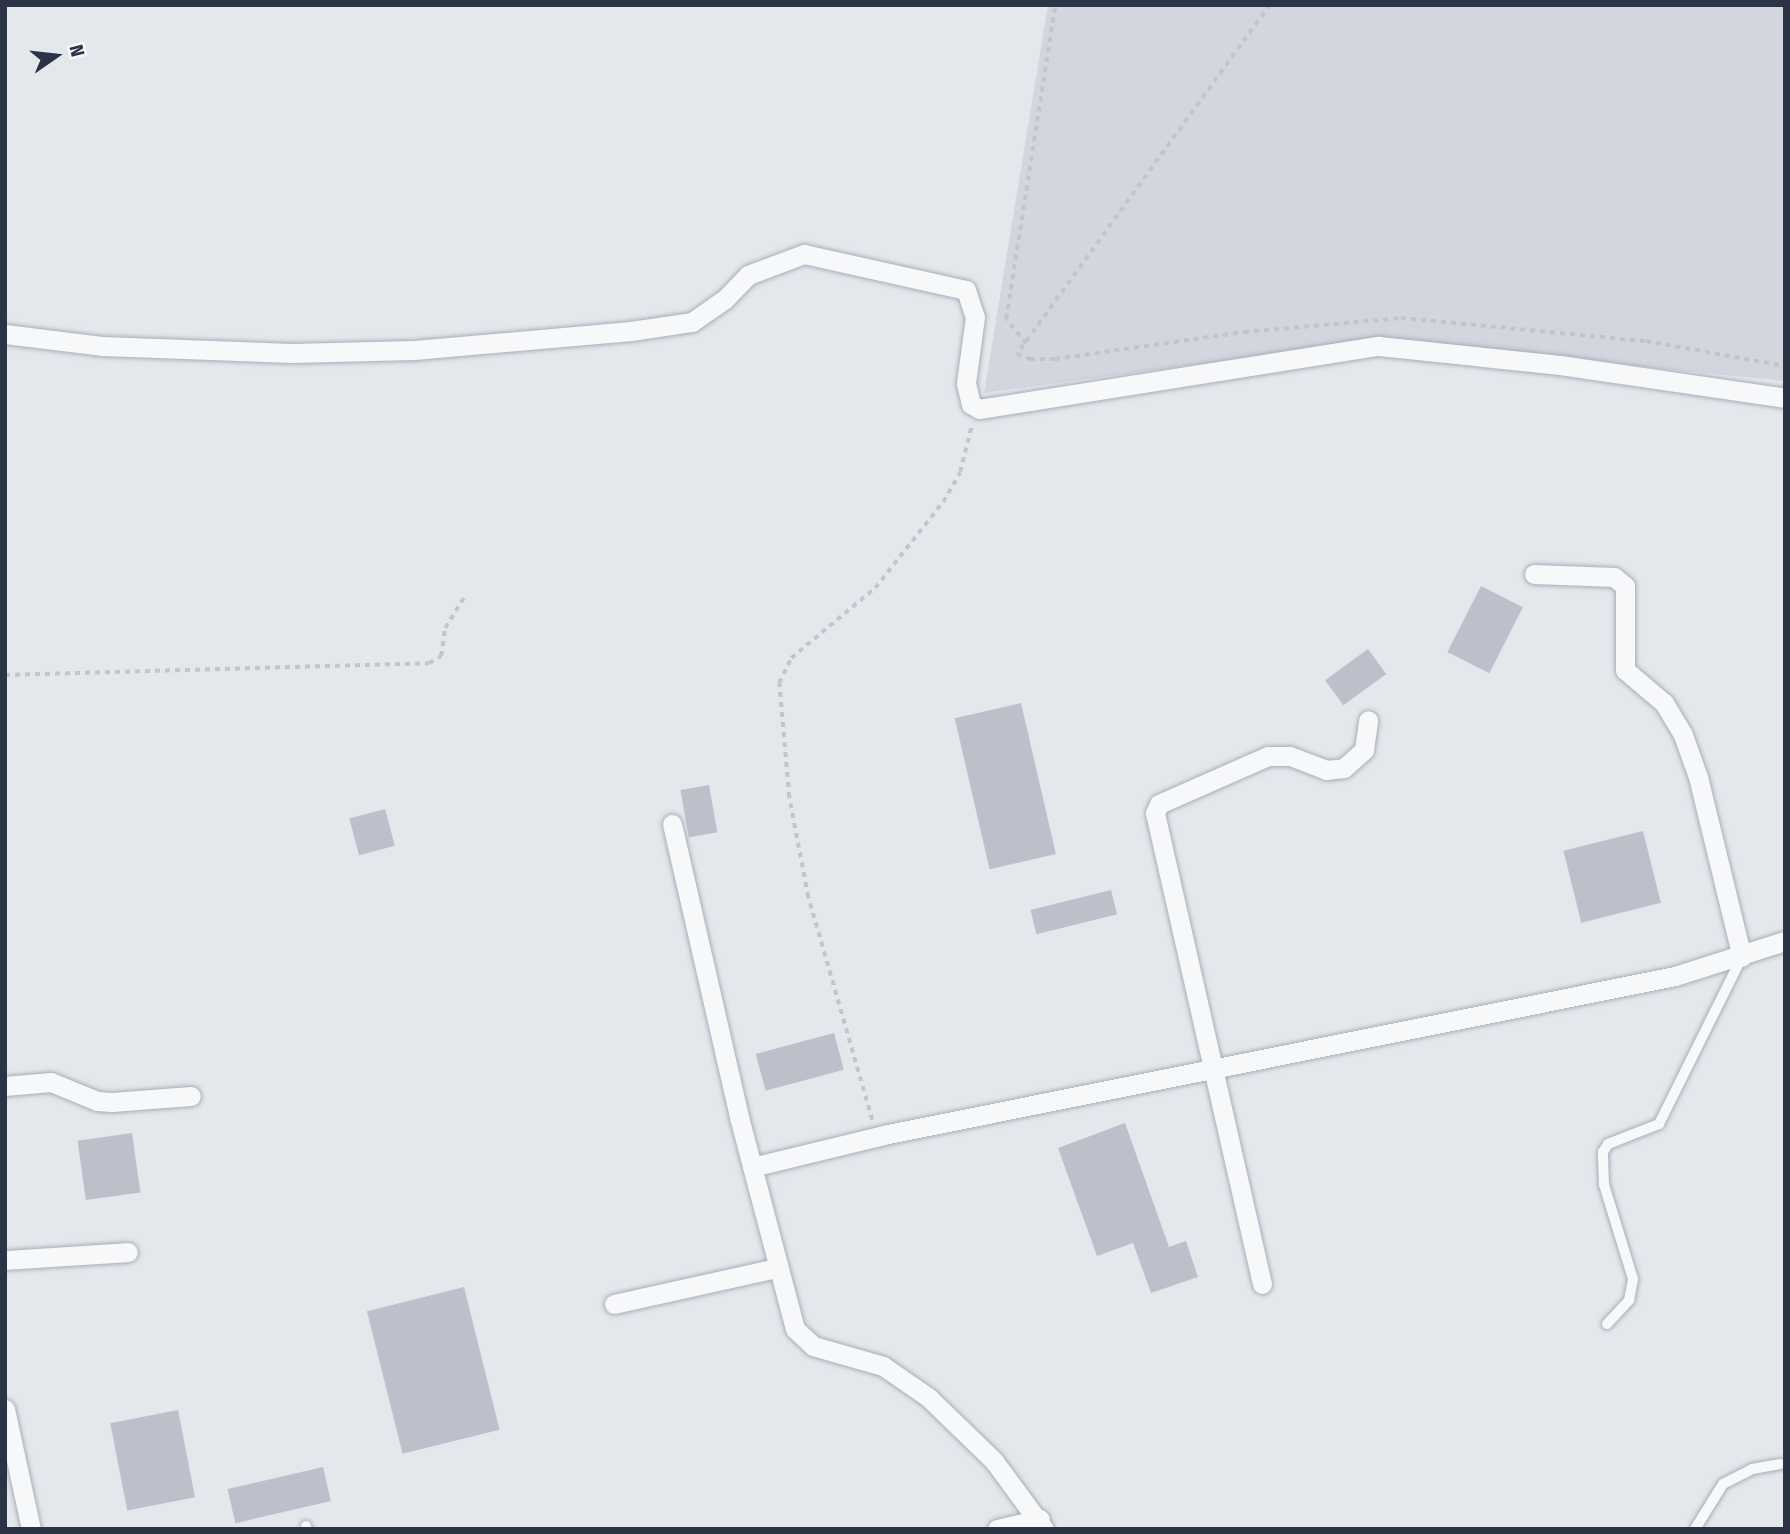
<!DOCTYPE html>
<html>
<head>
<meta charset="utf-8">
<style>
  body { margin:0 }
  #map { position:relative; width:1790px; height:1534px; overflow:hidden; background:#e4e7ec; font-family:"Fira Sans Condensed",sans-serif }
  div>[style] { position:absolute }
  .built>* { inset:0; background:#d2d6de }
  .building>* { inset:0; background:#bbc0ca; transform-origin:0 0 }
  .path>* { height:3.5px; margin-top:-1.75px; transform-origin:0; background:repeating-linear-gradient(90deg,#c2c5cb 0 5px,transparent 0 10px) }
  .roads { filter:drop-shadow(0 0 2px #a9aeb7) drop-shadow(0 0 2px #a9aeb7) }
  .lane>* { height:10px; margin:-5px; padding:0 5px; transform-origin:5px; border-radius:5px; background:#f7f8fa }
  .street>* { height:19px; margin:-9.5px; padding:0 9.5px; transform-origin:9.5px; border-radius:9.5px; background:#f7f8fa }
  span { translate:-50% -50%; white-space:nowrap; text-align:center; line-height:1.15; -webkit-text-stroke:5px #f4f6f9; paint-order:stroke }
  .frame { position:absolute; inset:0; border:7px solid #2b3445; pointer-events:none }
  .north { position:absolute; left:21px; top:21px; width:70px; height:70px; -webkit-text-stroke:5px #f4f6f9; paint-order:stroke; rotate:76deg; font-size:19px; font-weight:700; line-height:28px; text-align:center; color:#2b3445 }
  .north::after { content:''; display:block; margin:auto; width:24px; height:32px; background:#2b3445; clip-path:polygon(50% 0,100% 100%,50% 72%,0 100%) }
</style>
</head>
<body>
<div id="map">
  <div class="built">
    <div style="clip-path:polygon(1048px 5px,1785px 5px,1785px 381px,1376px 340px,984px 393px)"></div>
  </div>
  <div class="building">
    <div style="left:1481px;top:586px;width:47px;height:74px;rotate:27deg"></div>
    <div style="left:1368px;top:649px;width:31px;height:53px;rotate:54deg"></div>
    <div style="left:1021px;top:703px;width:155px;height:68px;rotate:77deg"></div>
    <div style="left:709px;top:785px;width:48px;height:29px;rotate:80deg"></div>
    <div style="left:385px;top:809px;width:38px;height:37px;rotate:75deg"></div>
    <div style="left:1643px;top:831px;width:74px;height:82px;rotate:76deg"></div>
    <div style="left:1111px;top:890px;width:25px;height:83px;rotate:76deg"></div>
    <div style="left:834px;top:1033px;width:38px;height:81px;rotate:75deg"></div>
    <div style="clip-path:polygon(1125px 1123px,1169px 1247px,1186px 1241px,1198px 1277px,1151px 1293px,1133px 1243px,1097px 1256px,1058px 1148px)"></div>
    <div style="left:132px;top:1133px;width:60px;height:55px;rotate:82deg"></div>
    <div style="left:464px;top:1287px;width:147px;height:100px;rotate:76deg"></div>
    <div style="left:178px;top:1410px;width:89px;height:69px;rotate:79deg"></div>
    <div style="left:323px;top:1467px;width:35px;height:98px;rotate:77deg"></div>
  </div>
  <div class="path">
    <div style="left:1270px;top:5px;width:431px;rotate:125.9deg"></div>
    <div style="left:1017px;top:354px;width:14px;rotate:21deg"></div>
    <div style="left:1030px;top:359px;width:25px"></div>
    <div style="left:1055px;top:359px;width:191px;rotate:-8.1deg"></div>
    <div style="left:1244px;top:332px;width:158px;rotate:-5.1deg"></div>
    <div style="left:1401px;top:318px;width:246px;rotate:5.4deg"></div>
    <div style="left:1646px;top:341px;width:141px;rotate:10.2deg"></div>
    <div style="left:1026px;top:344px;width:32px;rotate:-129deg"></div>
    <div style="left:1006px;top:319px;width:318px;rotate:-81.1deg"></div>
    <div style="left:5px;top:675px;width:424px;rotate:-1.6deg"></div>
    <div style="left:429px;top:663px;width:14px;rotate:-30deg"></div>
    <div style="left:441px;top:656px;width:28px;rotate:-82deg"></div>
    <div style="left:445px;top:628px;width:39px;rotate:-58deg"></div>
    <div style="left:872px;top:1120px;width:232px;rotate:-106deg"></div>
    <div style="left:808px;top:897px;width:102px;rotate:-100.8deg"></div>
    <div style="left:789px;top:797px;width:114px;rotate:-95deg"></div>
    <div style="left:779px;top:683px;width:28px;rotate:-64deg"></div>
    <div style="left:791px;top:658px;width:109px;rotate:-39.8deg"></div>
    <div style="left:875px;top:588px;width:110px;rotate:-51.7deg"></div>
    <div style="left:943px;top:502px;width:34px;rotate:-60deg"></div>
    <div style="left:960px;top:472px;width:49px;rotate:-76deg"></div>
  </div>
  <div class="roads">
    <div class="lane">
      <div style="left:1607px;top:1324px;width:33px;rotate:-47deg"></div>
      <div style="left:1629px;top:1300px;width:21px;rotate:-79deg"></div>
      <div style="left:1633px;top:1279px;width:98px;rotate:-107.1deg"></div>
      <div style="left:1604px;top:1185px;width:33px;rotate:-92deg"></div>
      <div style="left:1603px;top:1152px;width:9px;rotate:-58deg"></div>
      <div style="left:1608px;top:1144px;width:55px;rotate:-21.4deg"></div>
      <div style="left:1659px;top:1124px;width:186px;rotate:-63.6deg"></div>
      <div style="left:306px;top:1526px;width:3px;rotate:72deg"></div>
      <div style="left:1695px;top:1529px;width:53px;rotate:-58.1deg"></div>
      <div style="left:1723px;top:1484px;width:33px;rotate:-27deg"></div>
      <div style="left:1752px;top:1469px;width:29px;rotate:-10deg"></div>
    </div>
    <div class="street">
      <div style="left:5px;top:334px;width:99px;rotate:7deg"></div>
      <div style="left:103px;top:346px;width:189px;rotate:2.1deg"></div>
      <div style="left:292px;top:353px;width:122px;rotate:-1.4deg"></div>
      <div style="left:414px;top:350px;width:218px;rotate:-5deg"></div>
      <div style="left:631px;top:331px;width:62px;rotate:-8.4deg"></div>
      <div style="left:692px;top:322px;width:39px;rotate:-35deg"></div>
      <div style="left:724px;top:300px;width:35px;rotate:-46deg"></div>
      <div style="left:748px;top:275px;width:60px;rotate:-20.6deg"></div>
      <div style="left:804px;top:254px;width:166px;rotate:12.5deg"></div>
      <div style="left:966px;top:290px;width:28px;rotate:72deg"></div>
      <div style="left:975px;top:317px;width:67px;rotate:97.8deg"></div>
      <div style="left:966px;top:383px;width:22px;rotate:77deg"></div>
      <div style="left:971px;top:404px;width:9px;rotate:32deg"></div>
      <div style="left:979px;top:409px;width:405px;rotate:-9deg"></div>
      <div style="left:1379px;top:346px;width:182px;rotate:6deg"></div>
      <div style="left:1560px;top:365px;width:227px;rotate:8.3deg"></div>
      <div style="left:1534px;top:574px;width:80px;rotate:2.1deg"></div>
      <div style="left:1614px;top:577px;width:14px;rotate:39deg"></div>
      <div style="left:1625px;top:586px;width:84px;rotate:90deg"></div>
      <div style="left:1625px;top:670px;width:51px;rotate:40.2deg"></div>
      <div style="left:1664px;top:703px;width:37px;rotate:59deg"></div>
      <div style="left:1683px;top:735px;width:45px;rotate:70.3deg"></div>
      <div style="left:1698px;top:777px;width:185px;rotate:76.3deg"></div>
      <div style="left:672px;top:824px;width:301px;rotate:77.1deg"></div>
      <div style="left:739px;top:1117px;width:219px;rotate:75.2deg"></div>
      <div style="left:795px;top:1329px;width:25px;rotate:43deg"></div>
      <div style="left:813px;top:1346px;width:73px;rotate:15.9deg"></div>
      <div style="left:883px;top:1366px;width:55px;rotate:34.6deg"></div>
      <div style="left:928px;top:1397px;width:92px;rotate:44.1deg"></div>
      <div style="left:994px;top:1461px;width:84px;rotate:53.7deg"></div>
      <div style="left:5px;top:1086px;width:46px;rotate:-5deg"></div>
      <div style="left:51px;top:1082px;width:50px;rotate:22.4deg"></div>
      <div style="left:97px;top:1101px;width:15px;rotate:4deg"></div>
      <div style="left:112px;top:1102px;width:79px;rotate:-4.3deg"></div>
      <div style="left:752px;top:1167px;width:140px;rotate:-13.6deg"></div>
      <div style="left:888px;top:1134px;width:803px;rotate:-11.35deg"></div>
      <div style="left:1675px;top:976px;width:115px;rotate:-17.7deg"></div>
      <div style="left:5px;top:1260px;width:123px;rotate:-3.7deg"></div>
      <div style="left:1262px;top:1284px;width:483px;rotate:-102.8deg"></div>
      <div style="left:1155px;top:813px;width:10px;rotate:-66deg"></div>
      <div style="left:1159px;top:804px;width:119px;rotate:-23.8deg"></div>
      <div style="left:1268px;top:756px;width:22px"></div>
      <div style="left:1290px;top:756px;width:39px;rotate:21deg"></div>
      <div style="left:1326px;top:770px;width:18px;rotate:-6deg"></div>
      <div style="left:1344px;top:768px;width:27px;rotate:-42deg"></div>
      <div style="left:1364px;top:750px;width:30px;rotate:-82deg"></div>
      <div style="left:614px;top:1304px;width:166px;rotate:-12.5deg"></div>
      <div style="left:5px;top:1409px;width:123px;rotate:77.8deg"></div>
      <div style="left:997px;top:1529px;width:44px;rotate:-13.1deg"></div>
    </div>
  </div>
  <div class="frame"></div>
  <div class="north">N</div>
</div>
</body>
</html>
